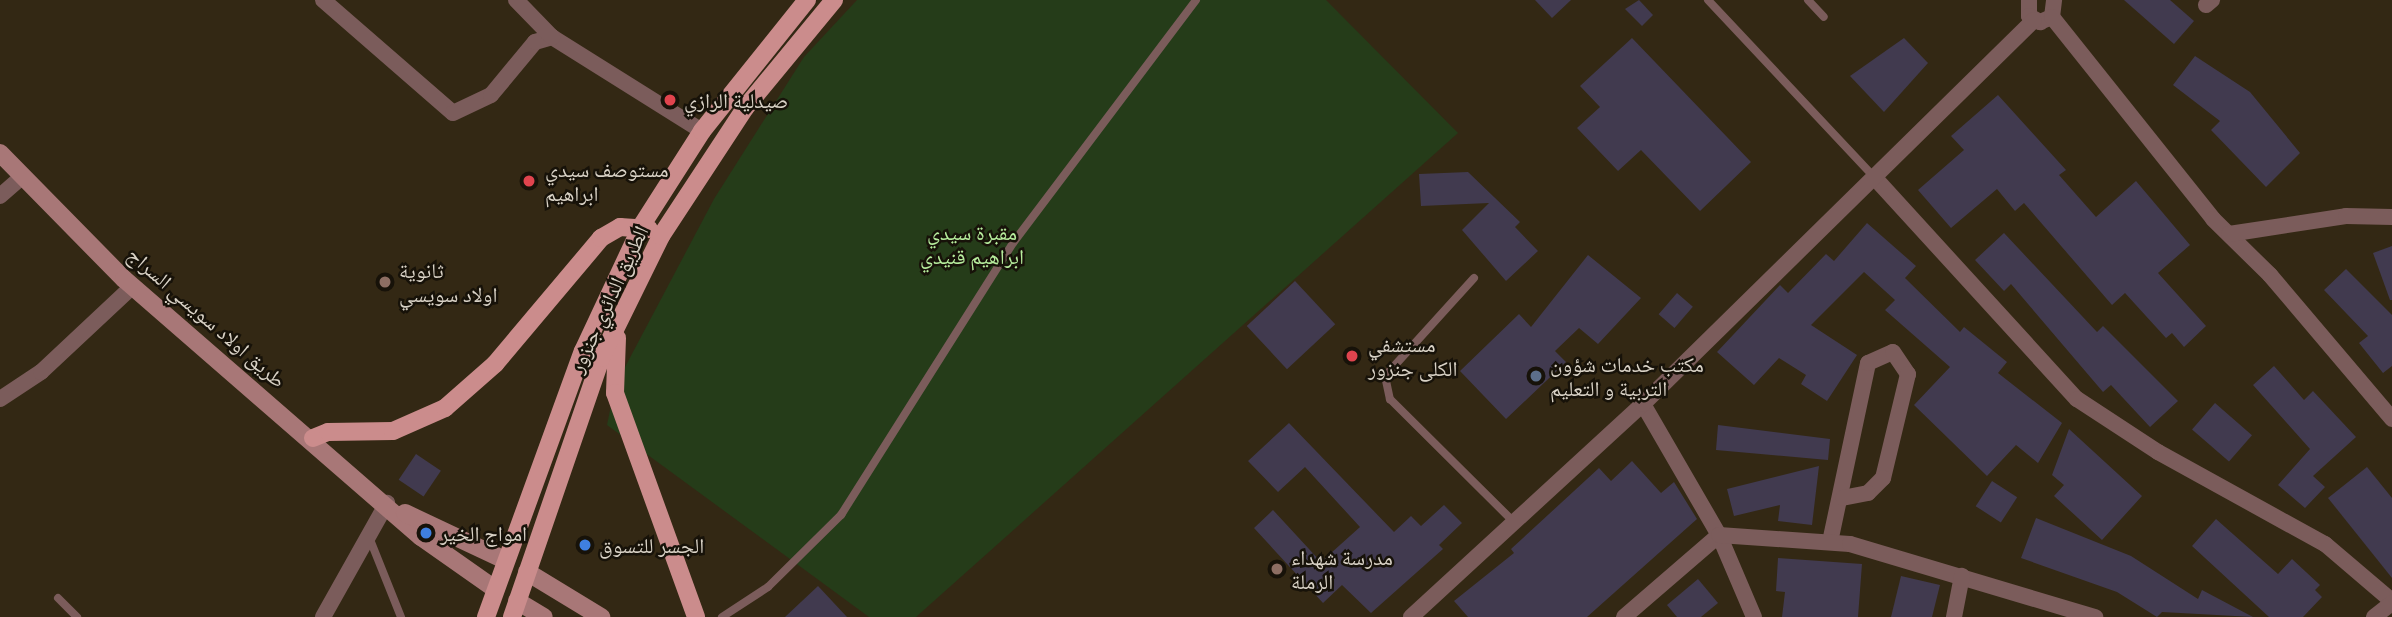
<!DOCTYPE html>
<html>
<head>
<meta charset="utf-8">
<style>
  body { margin:0 }
  #map { position:relative; width:2392px; height:617px; overflow:hidden; background:#332814; font-family:Ubuntu,"Noto Naskh Arabic",sans-serif }
  div>[style] { position:absolute }
  .green>* { inset:0; background:#253c19 }
  .building>* { inset:0; background:#413a4f; transform-origin:0 0 }
  .lane>* { height:8px; margin:-4px; padding:0 4px; transform-origin:4px; border-radius:4px; background:#7b5c5b }
  .street>* { height:16px; margin:-8px; padding:0 8px; transform-origin:8px; border-radius:8px; background:#7b5c5b }
  .secondary>* { height:18px; margin:-9px; padding:0 9px; transform-origin:9px; border-radius:9px; background:#a87777 }
  .primary>* { height:18px; margin:-9px; padding:0 9px; transform-origin:9px; border-radius:9px; background:#cb8c8c }
  .dots>* { width:19px; height:19px; translate:-50% -50%; box-sizing:border-box; border:4px solid #171209; border-radius:50% }
  span { translate:-50% -50%; white-space:nowrap; text-align:center; line-height:1.15; -webkit-text-stroke:5px #171209; paint-order:stroke }
  .poi-label { font-size:21px; color:#d9d2c6 }
  .left { translate:0 -50%; text-align:left }
  .park-label { font-size:21px; color:#b7ed9d }
  .street-label { font-size:21px; color:#d9d2c6 }
</style>
</head>
<body>
<div id="map">
  <div class="green">
    <div style="clip-path:polygon(857px 0,1326px 0,1458px 133px,916px 617px,869px 617px,607px 425px,615px 386px,714px 199px,804px 57px)"></div>
  </div>
  <div class="building">
    <div style="clip-path:polygon(1535px 0,1571px 0,1552px 18px)"></div>
    <div style="clip-path:polygon(1639px 0,1653px 15px,1642px 26px,1625px 9px)"></div>
    <div style="clip-path:polygon(2124px 0,2170px 0,2194px 21px,2174px 44px)"></div>
    <div style="clip-path:polygon(1632px 38px,1751px 162px,1700px 211px,1641px 150px,1618px 171px,1577px 128px,1600px 107px,1580px 86px)"></div>
    <div style="clip-path:polygon(1904px 38px,1928px 63px,1884px 112px,1850px 76px)"></div>
    <div style="clip-path:polygon(2195px 56px,2250px 92px,2300px 153px,2266px 187px,2211px 130px,2220px 121px,2173px 85px)"></div>
    <div style="clip-path:polygon(1998px 95px,2066px 170px,2059px 175px,2096px 217px,2136px 181px,2190px 245px,2158px 273px,2206px 326px,2184px 347px,2172px 333px,2166px 338px,2125px 293px,2112px 305px,2024px 203px,2015px 211px,1997px 189px,1951px 228px,1918px 190px,1964px 150px,1951px 136px)"></div>
    <div style="clip-path:polygon(1468px 172px,1520px 222px,1515px 227px,1538px 251px,1506px 281px,1462px 230px,1489px 203px,1421px 206px,1419px 174px)"></div>
    <div style="clip-path:polygon(1867px 223px,1916px 266px,1905px 278px,1960px 332px,1964px 327px,2007px 362px,1998px 373px,2062px 423px,2038px 463px,2016px 445px,1987px 476px,1914px 405px,1950px 367px,1885px 310px,1895px 300px,1864px 272px,1811px 325px,1857px 355px,1827px 401px,1801px 384px,1806px 375px,1779px 358px,1754px 385px,1717px 352px,1780px 285px,1788px 293px,1826px 254px,1834px 261px)"></div>
    <div style="clip-path:polygon(2004px 233px,2097px 332px,2103px 326px,2178px 401px,2150px 427px,2111px 385px,2103px 392px,2011px 284px,2004px 291px,1975px 260px)"></div>
    <div style="clip-path:polygon(2392px 246px,2392px 300px,2390px 300px,2373px 253px)"></div>
    <div style="clip-path:polygon(1588px 255px,1641px 298px,1598px 344px,1579px 328px,1555px 351px,1566px 362px,1506px 419px,1460px 371px,1519px 314px,1531px 327px)"></div>
    <div style="clip-path:polygon(2346px 269px,2392px 315px,2392px 366px,2383px 373px,2359px 343px,2368px 336px,2324px 290px)"></div>
    <div style="left:1295px;top:281px;width:59px;height:66px;rotate:47deg"></div>
    <div style="left:1677px;top:293px;width:21px;height:28px;rotate:41deg"></div>
    <div style="clip-path:polygon(2274px 366px,2304px 400px,2313px 391px,2356px 437px,2313px 476px,2325px 487px,2305px 508px,2278px 485px,2310px 449px,2253px 385px)"></div>
    <div style="left:2215px;top:403px;width:49px;height:35px;rotate:41deg"></div>
    <div style="clip-path:polygon(1289px 423px,1394px 532px,1411px 516px,1421px 526px,1444px 505px,1462px 523px,1439px 545px,1443px 549px,1371px 613px,1342px 585px,1323px 603px,1254px 528px,1273px 510px,1321px 562px,1360px 527px,1305px 467px,1278px 492px,1248px 461px)"></div>
    <div style="clip-path:polygon(1718px 425px,1830px 439px,1828px 460px,1716px 450px)"></div>
    <div style="clip-path:polygon(2069px 429px,2142px 496px,2102px 540px,2054px 496px,2064px 485px,2052px 475px)"></div>
    <div style="left:416px;top:454px;width:30px;height:31px;rotate:34deg"></div>
    <div style="clip-path:polygon(1632px 461px,1661px 493px,1674px 482px,1697px 519px,1587px 617px,1468px 617px,1454px 601px,1514px 553px,1511px 549px,1599px 468px,1611px 481px)"></div>
    <div style="clip-path:polygon(1819px 466px,1812px 525px,1778px 521px,1780px 505px,1734px 516px,1727px 489px)"></div>
    <div style="clip-path:polygon(2367px 467px,2392px 498px,2392px 578px,2328px 498px)"></div>
    <div style="left:1992px;top:481px;width:30px;height:30px;rotate:33deg"></div>
    <div style="clip-path:polygon(2036px 518px,2131px 556px,2198px 599px,2202px 590px,2253px 617px,2162px 612px,2157px 617px,2117px 592px,2021px 558px)"></div>
    <div style="clip-path:polygon(2216px 519px,2278px 574px,2292px 559px,2320px 585px,2315px 590px,2322px 597px,2303px 617px,2269px 617px,2192px 546px)"></div>
    <div style="clip-path:polygon(1778px 558px,1862px 564px,1858px 617px,1782px 617px,1785px 592px,1776px 591px)"></div>
    <div style="clip-path:polygon(1901px 576px,1940px 585px,1932px 617px,1891px 617px)"></div>
    <div style="clip-path:polygon(1698px 579px,1718px 603px,1701px 617px,1677px 617px,1667px 605px)"></div>
    <div style="clip-path:polygon(818px 586px,847px 617px,785px 617px)"></div>
  </div>
  <div class="lane">
    <div style="left:1708px;top:0;width:243px;rotate:46.8deg"></div>
    <div style="left:1808px;top:0;width:23px;rotate:47deg"></div>
    <div style="left:1474px;top:278px;width:132px;rotate:132.2deg"></div>
    <div style="left:1385px;top:376px;width:24px;rotate:78deg"></div>
    <div style="left:1390px;top:399px;width:175px;rotate:44.8deg"></div>
    <div style="left:371px;top:542px;width:81px;rotate:68.2deg"></div>
    <div style="left:58px;top:598px;width:27px;rotate:45deg"></div>
    <div style="left:722px;top:617px;width:55px;rotate:-33.1deg"></div>
    <div style="left:768px;top:587px;width:103px;rotate:-44.6deg"></div>
    <div style="left:841px;top:515px;width:322px;rotate:-57.7deg"></div>
    <div style="left:1013px;top:243px;width:304px;rotate:-53deg"></div>
  </div>
  <div class="street">
    <div style="left:323px;top:0;width:172px;rotate:41deg"></div>
    <div style="left:453px;top:113px;width:42px;rotate:-25.3deg"></div>
    <div style="left:491px;top:95px;width:69px;rotate:-50.3deg"></div>
    <div style="left:535px;top:42px;width:18px;rotate:-16deg"></div>
    <div style="left:552px;top:37px;width:177px;rotate:32.1deg"></div>
    <div style="left:516px;top:0;width:52px;rotate:45.8deg"></div>
    <div style="left:2029px;top:0;width:16px;rotate:90deg"></div>
    <div style="left:2029px;top:16px;width:13px;rotate:29deg"></div>
    <div style="left:2040px;top:22px;width:13px;rotate:-23deg"></div>
    <div style="left:2052px;top:17px;width:17px;rotate:-83deg"></div>
    <div style="left:2206px;top:5px;width:8px;rotate:-40deg"></div>
    <div style="left:2052px;top:17px;width:258px;rotate:51.4deg"></div>
    <div style="left:2213px;top:219px;width:80px;rotate:44.5deg"></div>
    <div style="left:2270px;top:275px;width:189px;rotate:49.7deg"></div>
    <div style="left:1874px;top:177px;width:301px;rotate:47.6deg"></div>
    <div style="left:2077px;top:399px;width:97px;rotate:33.2deg"></div>
    <div style="left:2158px;top:452px;width:191px;rotate:28.9deg"></div>
    <div style="left:2325px;top:544px;width:88px;rotate:40.4deg"></div>
    <div style="left:0;top:196px;width:30px;rotate:-41deg"></div>
    <div style="left:2229px;top:234px;width:118px;rotate:-8.7deg"></div>
    <div style="left:2346px;top:216px;width:46px;rotate:1.2deg"></div>
    <div style="left:0;top:399px;width:49px;rotate:-33.4deg"></div>
    <div style="left:41px;top:372px;width:126px;rotate:-43.1deg"></div>
    <div style="left:1643px;top:404px;width:151px;rotate:59.9deg"></div>
    <div style="left:1719px;top:535px;width:89px;rotate:66.9deg"></div>
    <div style="left:1830px;top:542px;width:183px;rotate:-78deg"></div>
    <div style="left:1868px;top:363px;width:27px;rotate:-24deg"></div>
    <div style="left:1893px;top:352px;width:27px;rotate:56deg"></div>
    <div style="left:1908px;top:374px;width:107px;rotate:103.5deg"></div>
    <div style="left:1883px;top:478px;width:21px;rotate:135deg"></div>
    <div style="left:1868px;top:493px;width:25px;rotate:169deg"></div>
    <div style="left:323px;top:617px;width:131px;rotate:-60.7deg"></div>
    <div style="left:1411px;top:617px;width:315px;rotate:-42.6deg"></div>
    <div style="left:1643px;top:404px;width:548px;rotate:-44.48deg"></div>
    <div style="left:1624px;top:617px;width:125px;rotate:-40.8deg"></div>
    <div style="left:1719px;top:535px;width:131px;rotate:3.9deg"></div>
    <div style="left:1850px;top:544px;width:256px;rotate:16.6deg"></div>
    <div style="left:1954px;top:617px;width:42px;rotate:-79deg"></div>
    <div style="left:2374px;top:617px;width:23px;rotate:-38deg"></div>
  </div>
  <div class="secondary">
    <div style="left:0;top:153px;width:177px;rotate:45.5deg"></div>
    <div style="left:124px;top:279px;width:393px;rotate:41deg"></div>
    <div style="left:421px;top:537px;width:90px;rotate:35.1deg"></div>
    <div style="left:405px;top:513px;width:110px;rotate:25.2deg"></div>
    <div style="left:527px;top:572px;width:87px;rotate:31.3deg"></div>
    <div style="left:517px;top:601px;width:31px;rotate:31deg"></div>
  </div>
  <div class="primary">
    <div style="left:617px;top:338px;width:55px;rotate:92.1deg"></div>
    <div style="left:615px;top:393px;width:238px;rotate:70.1deg"></div>
    <div style="left:313px;top:438px;width:16px;rotate:-22deg"></div>
    <div style="left:328px;top:432px;width:65px;rotate:-0.9deg"></div>
    <div style="left:393px;top:431px;width:57px;rotate:-23.9deg"></div>
    <div style="left:445px;top:408px;width:67px;rotate:-41.3deg"></div>
    <div style="left:495px;top:364px;width:165px;rotate:-49.9deg"></div>
    <div style="left:601px;top:238px;width:22px;rotate:-30deg"></div>
    <div style="left:620px;top:227px;width:29px;rotate:4deg"></div>
    <div style="left:486px;top:617px;width:283px;rotate:-70deg"></div>
    <div style="left:583px;top:351px;width:139px;rotate:-64.9deg"></div>
    <div style="left:642px;top:225px;width:112px;rotate:-57.4deg"></div>
    <div style="left:702px;top:131px;width:168px;rotate:-51.3deg"></div>
    <div style="left:512px;top:617px;width:274px;rotate:-71deg"></div>
    <div style="left:601px;top:358px;width:136px;rotate:-63.8deg"></div>
    <div style="left:661px;top:236px;width:153px;rotate:-56.7deg"></div>
    <div style="left:745px;top:108px;width:140px;rotate:-50.5deg"></div>
  </div>
  <div class="dots">
    <div style="left:670px;top:100px;background:#e0444e"></div>
    <div style="left:529px;top:181px;background:#e0444e"></div>
    <div style="left:385px;top:282px;background:#8d6e63"></div>
    <div style="left:1352px;top:356px;background:#e0444e"></div>
    <div style="left:1536px;top:376px;background:#5c6f8a"></div>
    <div style="left:426px;top:533px;background:#3f7fe0"></div>
    <div style="left:585px;top:545px;background:#3f7fe0"></div>
    <div style="left:1277px;top:569px;background:#8d6e63"></div>
  </div>
  <div class="poi-label">
    <span class="left" style="left:684px;top:100px">صيدلية الرازي</span>
    <span class="left" style="left:545px;top:181px">مستوصف سيدي<br>ابراهيم</span>
    <span class="left" style="left:399px;top:282px">ثانوية<br>اولاد سويسي</span>
    <span class="left" style="left:1368px;top:356px">مستشفي<br>الكلى جنزور</span>
    <span class="left" style="left:1550px;top:376px">مكتب خدمات شؤون<br>التربية و التعليم</span>
    <span class="left" style="left:440px;top:533px">امواج الخير</span>
    <span class="left" style="left:599px;top:545px">الجسر للتسوق</span>
    <span class="left" style="left:1291px;top:569px">مدرسة شهداء<br>الرملة</span>
  </div>
  <div class="park-label">
    <span style="left:972px;top:244px">مقبرة سيدي<br>ابراهيم قنيدي</span>
  </div>
  <div class="street-label">
    <span style="left:608px;top:299px;rotate:-65deg">الطريق الدائري جنزور</span>
    <span style="left:207px;top:317px;rotate:41deg">طريق اولاد سويسي السراج</span>
  </div>
</div>
</body>
</html>
